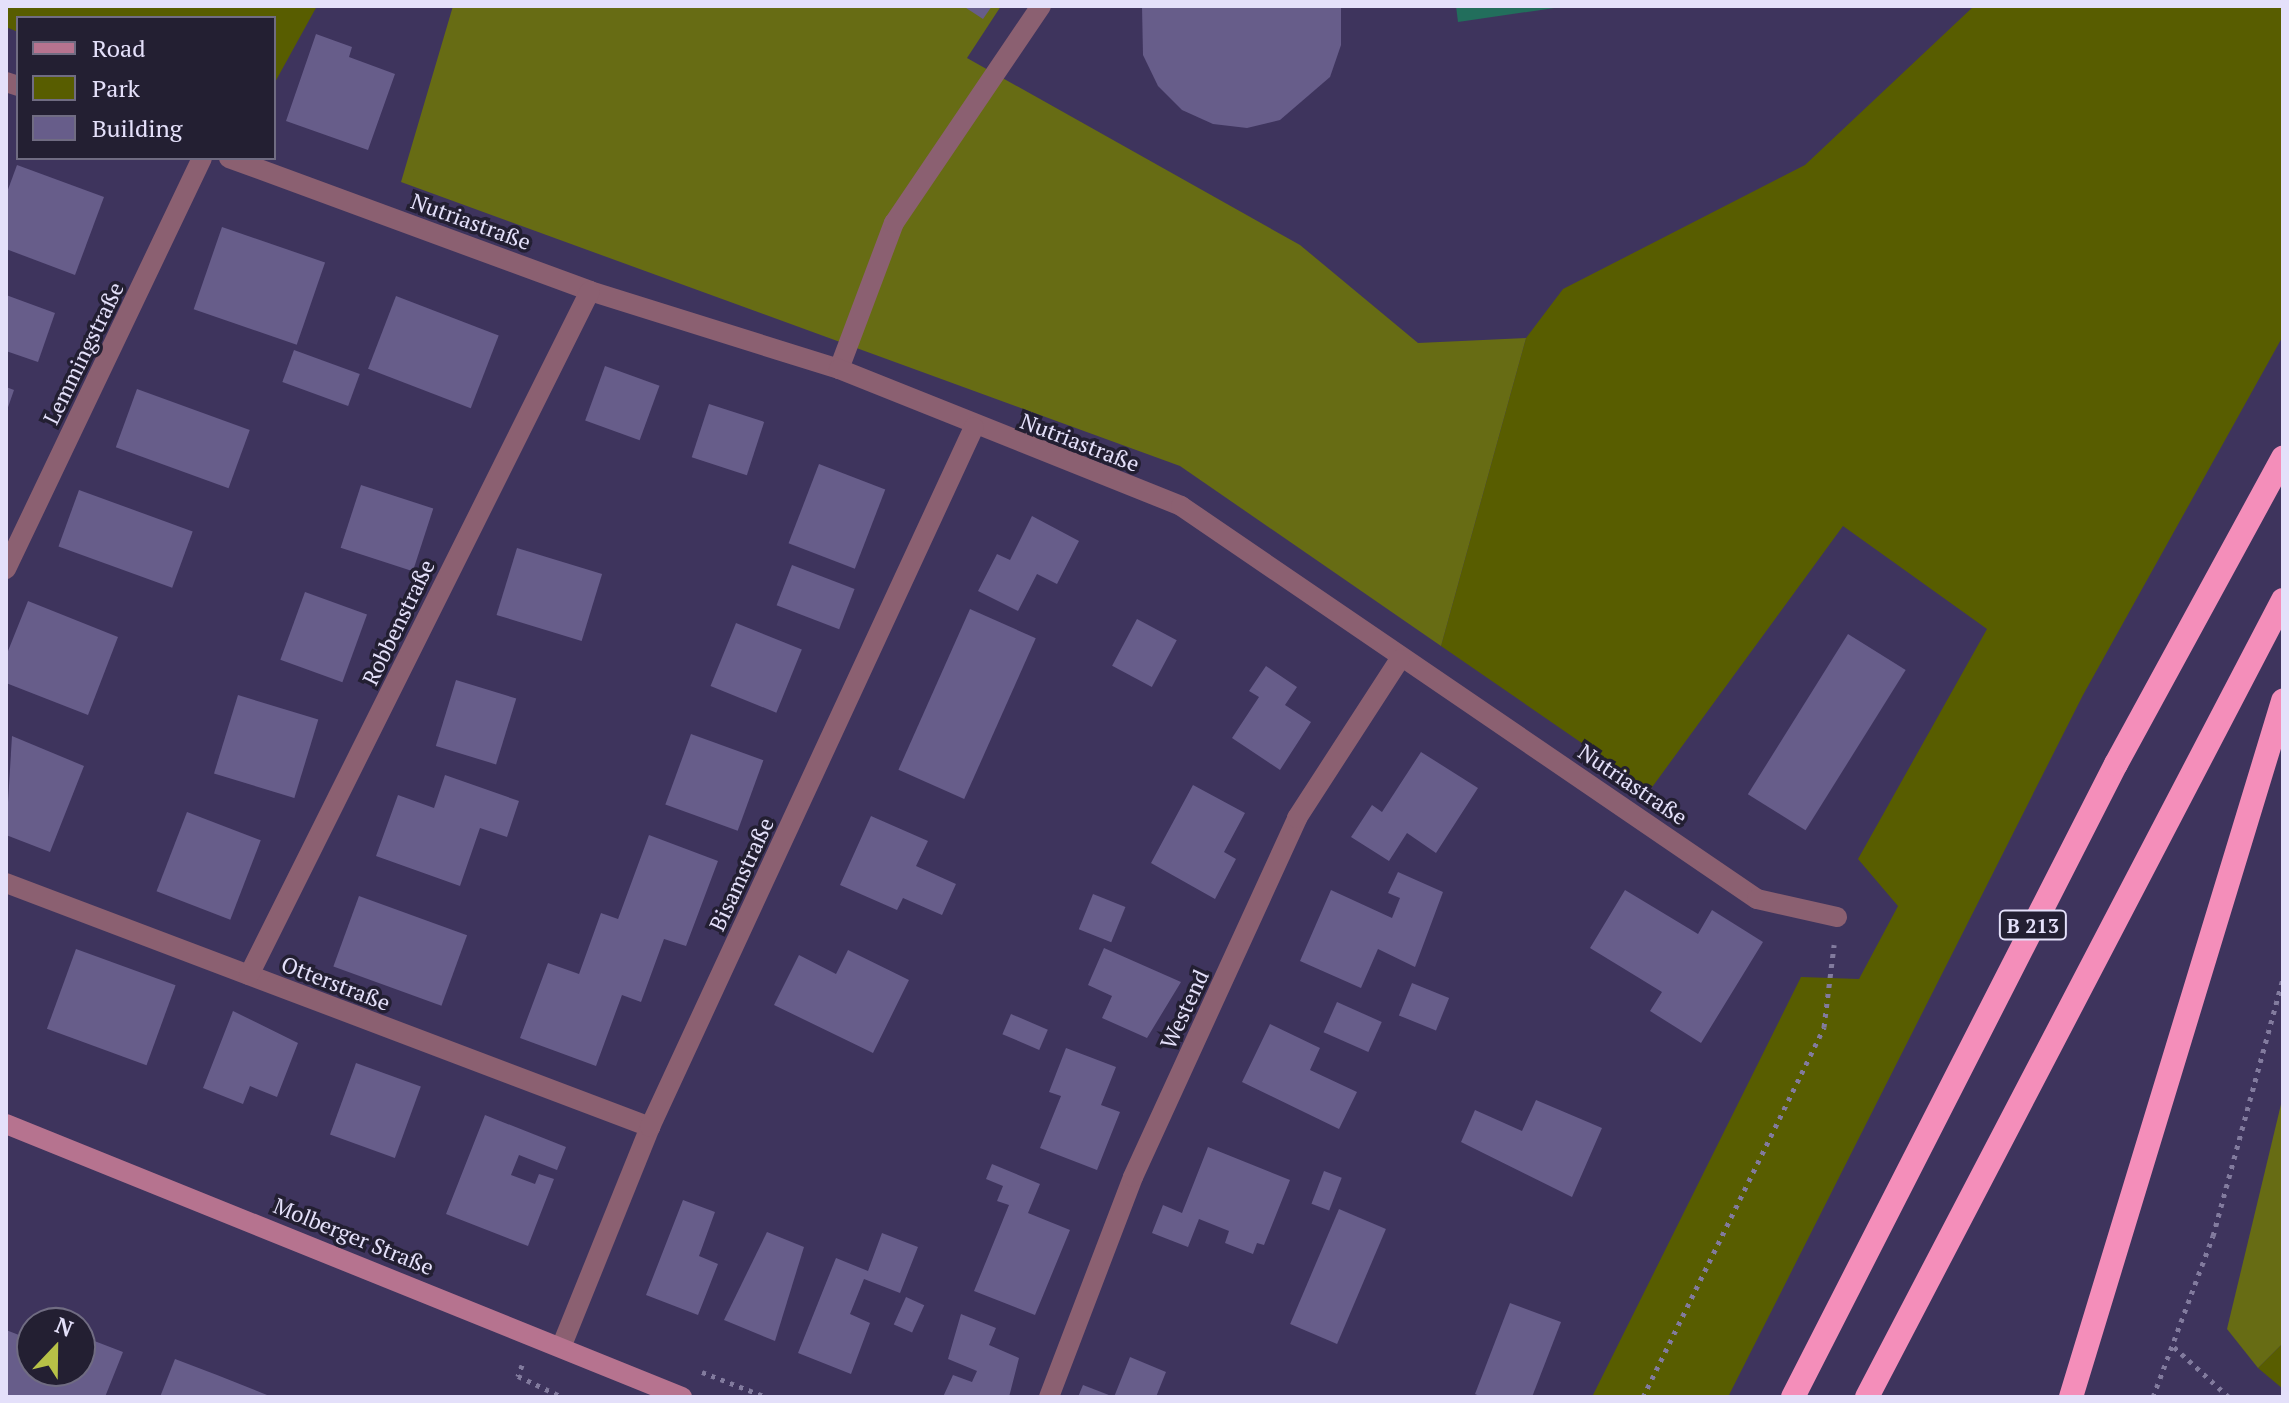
<!DOCTYPE html>
<html>
<head>
<meta charset="utf-8">
<style>
  body { margin:0 }
  #map { position:relative; width:2289px; height:1403px; overflow:hidden; background:#3e345d; font-family:"PT Serif",serif }
  div>[style] { position:absolute }
  .green>* { inset:0; background:#585d00 }
  .forest>* { inset:0; background:#676c14 }
  .water>* { inset:0; background:#226e5c }
  .building>* { inset:0; background:#675d8a; transform-origin:0 0 }
  .path>* { height:5px; margin-top:-2.5px; transform-origin:0; background:repeating-linear-gradient(90deg,#827b9e 0 4px,transparent 0 10px) }
  .lane>* { height:20px; margin:-10px; padding:0 10px; transform-origin:10px; border-radius:10px; background:#8b6071 }
  .street>* { height:20px; margin:-10px; padding:0 10px; transform-origin:10px; border-radius:10px; background:#8b6071 }
  .secondary>* { height:20px; margin:-10px; padding:0 10px; transform-origin:10px; border-radius:10px; background:#b6738f }
  .highway>* { height:24px; margin:-12px; padding:0 12px; transform-origin:12px; border-radius:12px; background:#f48eba }
  span { translate:-50% -50%; white-space:nowrap; text-align:center; line-height:1.15; -webkit-text-stroke:7px #231f32; paint-order:stroke }
  .shield-label span { padding:2px 6px; background:#231f32; border:2px solid; border-radius:6px; -webkit-text-stroke-width:0 }
  .shield-label { font-size:20px; color:#e4e0fa; font-weight:700 }
  .street-label { font-size:22px; color:#e4e0fa }
  .frame { position:absolute; inset:0; border:8px solid #e4e0fa; pointer-events:none }
  .legend { position:absolute; left:16px; top:16px; width:260px; height:144px; box-sizing:border-box; background:#231f32; border:2px solid #706c82; margin:0; padding:10px 14px; list-style:none; font-size:24px; color:#e4e0fa }
  .legend li { display:flex; align-items:center; gap:16px; height:40px }
  .legend b { width:40px; border:2px solid #706c82 }
  .north { position:absolute; left:16px; top:1307px; width:80px; height:80px; box-sizing:border-box; background:#231f32; border:2px solid #706c82; border-radius:50%; rotate:22deg; font-size:22px; font-weight:700; line-height:32px; text-align:center; color:#e4e0fa }
  .north::after { content:''; display:block; margin:auto; width:28px; height:36px; background:#b7c147; clip-path:polygon(50% 0,100% 100%,50% 72%,0 100%) }
</style>
</head>
<body>
<div id="map">
  <div class="green">
    <div style="clip-path:polygon(6px 6px,317px 6px,274px 84px,274px 18px,18px 18px,18px 32px,6px 27px)"></div>
    <div style="clip-path:polygon(1974px 6px,2283px 6px,2283px 336px,2083px 695px,1728px 1397px,1592px 1397px,1801px 977px,1859px 979px,1898px 906px,1858px 859px,1987px 629px,1843px 526px,1650px 790px,1441px 646px,1526px 338px,1563px 289px,1805px 165px)"></div>
    <div style="clip-path:polygon(2283px 1343px,2283px 1389px,2258px 1368px)"></div>
  </div>
  <div class="forest">
    <div style="clip-path:polygon(453px 6px,1001px 6px,967px 58px,1300px 245px,1418px 343px,1526px 338px,1441px 646px,1180px 466px,401px 182px)"></div>
    <div style="clip-path:polygon(2283px 1096px,2283px 1343px,2258px 1368px,2227px 1329px)"></div>
  </div>
  <div class="water">
    <div style="clip-path:polygon(1456px 6px,1568px 6px,1458px 22px)"></div>
  </div>
  <div class="building">
    <div style="clip-path:polygon(963px 6px,992px 6px,983px 19px)"></div>
    <div style="clip-path:polygon(1142px 6px,1341px 6px,1341px 45px,1330px 77px,1280px 120px,1247px 128px,1213px 124px,1182px 110px,1158px 86px,1143px 55px)"></div>
    <div style="clip-path:polygon(316px 34px,352px 47px,349px 57px,395px 74px,368px 150px,286px 121px)"></div>
    <div style="clip-path:polygon(17px 165px,104px 197px,75px 275px,6px 249px,6px 195px)"></div>
    <div style="left:222px;top:227px;width:109px;height:87px;rotate:19deg"></div>
    <div style="clip-path:polygon(6px 295px,55px 313px,38px 362px,6px 351px)"></div>
    <div style="left:396px;top:296px;width:110px;height:78px;rotate:21deg"></div>
    <div style="left:294px;top:350px;width:70px;height:34px;rotate:20deg"></div>
    <div style="left:605px;top:366px;width:58px;height:58px;rotate:20deg"></div>
    <div style="clip-path:polygon(6px 387px,14px 390px,6px 413px)"></div>
    <div style="left:137px;top:389px;width:120px;height:62px;rotate:20deg"></div>
    <div style="left:709px;top:404px;width:58px;height:56px;rotate:18deg"></div>
    <div style="left:819px;top:464px;width:71px;height:85px;rotate:21deg"></div>
    <div style="left:361px;top:485px;width:76px;height:66px;rotate:18deg"></div>
    <div style="left:79px;top:490px;width:121px;height:60px;rotate:20deg"></div>
    <div style="clip-path:polygon(1032px 516px,1079px 541px,1057px 584px,1037px 574px,1018px 611px,978px 591px,997px 554px,1010px 560px)"></div>
    <div style="left:517px;top:548px;width:89px;height:70px;rotate:17deg"></div>
    <div style="left:792px;top:565px;width:67px;height:43px;rotate:21deg"></div>
    <div style="left:305px;top:592px;width:66px;height:72px;rotate:20deg"></div>
    <div style="clip-path:polygon(28px 601px,118px 637px,88px 715px,6px 683px,6px 656px)"></div>
    <div style="left:970px;top:609px;width:72px;height:176px;rotate:24deg"></div>
    <div style="left:1137px;top:619px;width:45px;height:53px;rotate:28deg"></div>
    <div style="left:736px;top:623px;width:71px;height:68px;rotate:22deg"></div>
    <div style="left:1848px;top:634px;width:68px;height:189px;rotate:32deg"></div>
    <div style="clip-path:polygon(1266px 666px,1297px 687px,1285px 705px,1311px 722px,1280px 770px,1232px 738px,1259px 697px,1249px 691px)"></div>
    <div style="left:456px;top:680px;width:63px;height:69px;rotate:17deg"></div>
    <div style="left:238px;top:695px;width:84px;height:82px;rotate:17deg"></div>
    <div style="left:691px;top:734px;width:77px;height:75px;rotate:20deg"></div>
    <div style="clip-path:polygon(12px 736px,84px 766px,50px 852px,6px 835px)"></div>
    <div style="clip-path:polygon(1421px 752px,1478px 788px,1436px 853px,1407px 833px,1389px 861px,1351px 837px,1372px 805px,1382px 812px)"></div>
    <div style="clip-path:polygon(445px 775px,519px 801px,507px 837px,480px 828px,460px 886px,376px 856px,398px 795px,434px 808px)"></div>
    <div style="clip-path:polygon(1193px 785px,1245px 813px,1224px 852px,1236px 859px,1215px 899px,1151px 863px)"></div>
    <div style="left:187px;top:812px;width:79px;height:85px;rotate:21deg"></div>
    <div style="clip-path:polygon(871px 816px,928px 841px,916px 866px,956px 884px,942px 915px,903px 898px,897px 910px,840px 885px)"></div>
    <div style="clip-path:polygon(649px 835px,718px 861px,686px 946px,664px 939px,641px 1002px,622px 995px,596px 1066px,520px 1038px,548px 963px,579px 974px,601px 913px,618px 919px)"></div>
    <div style="clip-path:polygon(1398px 872px,1443px 892px,1415px 967px,1378px 949px,1361px 988px,1300px 961px,1331px 890px,1392px 918px,1400px 898px,1388px 893px)"></div>
    <div style="clip-path:polygon(1625px 890px,1698px 934px,1712px 910px,1763px 942px,1701px 1043px,1650px 1011px,1662px 992px,1590px 948px)"></div>
    <div style="left:1093px;top:894px;width:35px;height:38px;rotate:22deg"></div>
    <div style="left:359px;top:896px;width:115px;height:75px;rotate:20deg"></div>
    <div style="clip-path:polygon(1104px 948px,1181px 982px,1147px 1038px,1102px 1018px,1112px 996px,1088px 985px)"></div>
    <div style="left:76px;top:949px;width:106px;height:85px;rotate:20deg"></div>
    <div style="clip-path:polygon(848px 950px,909px 980px,873px 1053px,774px 1005px,799px 955px,836px 974px)"></div>
    <div style="left:1412px;top:983px;width:40px;height:35px;rotate:22deg"></div>
    <div style="left:1337px;top:1002px;width:49px;height:33px;rotate:24deg"></div>
    <div style="clip-path:polygon(233px 1011px,298px 1043px,277px 1097px,250px 1086px,243px 1104px,203px 1088px)"></div>
    <div style="left:1011px;top:1014px;width:40px;height:22px;rotate:23deg"></div>
    <div style="clip-path:polygon(1270px 1024px,1320px 1048px,1310px 1070px,1357px 1092px,1339px 1129px,1242px 1082px)"></div>
    <div style="clip-path:polygon(1066px 1048px,1116px 1067px,1101px 1105px,1120px 1112px,1097px 1170px,1040px 1148px,1061px 1096px,1049px 1092px)"></div>
    <div style="left:356px;top:1063px;width:69px;height:76px;rotate:20deg"></div>
    <div style="clip-path:polygon(1536px 1100px,1602px 1128px,1572px 1197px,1461px 1142px,1475px 1110px,1522px 1131px)"></div>
    <div style="clip-path:polygon(485px 1115px,566px 1147px,557px 1170px,519px 1155px,511px 1175px,535px 1184px,539px 1174px,554px 1179px,528px 1246px,446px 1214px)"></div>
    <div style="clip-path:polygon(1208px 1147px,1290px 1180px,1264px 1245px,1257px 1243px,1253px 1254px,1225px 1243px,1229px 1231px,1199px 1219px,1188px 1247px,1152px 1233px,1163px 1205px,1182px 1213px)"></div>
    <div style="clip-path:polygon(992px 1164px,1040px 1184px,1028px 1213px,1070px 1230px,1035px 1315px,974px 1291px,1009px 1205px,997px 1201px,1003px 1186px,986px 1179px)"></div>
    <div style="left:1324px;top:1171px;width:19px;height:35px;rotate:21deg"></div>
    <div style="clip-path:polygon(683px 1200px,715px 1212px,699px 1256px,718px 1264px,698px 1315px,646px 1295px)"></div>
    <div style="left:1339px;top:1209px;width:51px;height:125px;rotate:23deg"></div>
    <div style="clip-path:polygon(767px 1232px,804px 1247px,775px 1341px,724px 1320px)"></div>
    <div style="clip-path:polygon(882px 1233px,918px 1247px,900px 1293px,864px 1279px,850px 1314px,870px 1323px,851px 1374px,798px 1353px,836px 1258px,868px 1271px)"></div>
    <div style="left:906px;top:1297px;width:20px;height:30px;rotate:24deg"></div>
    <div style="clip-path:polygon(1510px 1303px,1561px 1322px,1532px 1397px,1482px 1397px,1475px 1394px)"></div>
    <div style="clip-path:polygon(961px 1314px,996px 1328px,989px 1345px,1019px 1358px,1009px 1397px,943px 1397px,953px 1375px,972px 1382px,977px 1371px,948px 1359px)"></div>
    <div style="clip-path:polygon(6px 1330px,32px 1340px,32px 1371px,80px 1371px,84px 1337px,123px 1352px,105px 1397px,6px 1397px)"></div>
    <div style="clip-path:polygon(1130px 1357px,1166px 1372px,1156px 1397px,1114px 1397px)"></div>
    <div style="clip-path:polygon(175px 1359px,217px 1375px,272px 1397px,160px 1397px)"></div>
    <div style="clip-path:polygon(1083px 1385px,1114px 1397px,1078px 1397px)"></div>
  </div>
  <div class="path">
    <div style="left:2174px;top:1347px;width:74px;rotate:42.3deg"></div>
    <div style="left:522px;top:1365px;width:12px;rotate:110deg"></div>
    <div style="left:518px;top:1376px;width:49px;rotate:25.5deg"></div>
    <div style="left:702px;top:1372px;width:69px;rotate:21.3deg"></div>
    <div style="left:1643px;top:1397px;width:412px;rotate:-63.9deg"></div>
    <div style="left:1824px;top:1027px;width:83px;rotate:-83deg"></div>
    <div style="left:2153px;top:1397px;width:172px;rotate:-69.6deg"></div>
    <div style="left:2213px;top:1236px;width:266px;rotate:-74.8deg"></div>
  </div>
  <div class="lane">
    <div style="left:839px;top:369px;width:156px;rotate:-69.4deg"></div>
    <div style="left:894px;top:223px;width:262px;rotate:-55.9deg"></div>
  </div>
  <div class="street">
    <div style="left:6px;top:82px;width:13px;rotate:18deg"></div>
    <div style="left:229px;top:158px;width:385px;rotate:20.2deg"></div>
    <div style="left:590px;top:291px;width:261px;rotate:17.4deg"></div>
    <div style="left:839px;top:369px;width:368px;rotate:21.8deg"></div>
    <div style="left:1181px;top:506px;width:697px;rotate:34.31deg"></div>
    <div style="left:1757px;top:899px;width:82px;rotate:12.7deg"></div>
    <div style="left:6px;top:569px;width:455px;rotate:-64.5deg"></div>
    <div style="left:6px;top:883px;width:689px;rotate:20.75deg"></div>
    <div style="left:249px;top:975px;width:764px;rotate:-63.5deg"></div>
    <div style="left:562px;top:1345px;width:235px;rotate:-68deg"></div>
    <div style="left:650px;top:1127px;width:771px;rotate:-65.16deg"></div>
    <div style="left:1049px;top:1397px;width:235px;rotate:-69.1deg"></div>
    <div style="left:1133px;top:1177px;width:395px;rotate:-65.4deg"></div>
    <div style="left:1297px;top:818px;width:189px;rotate:-57.1deg"></div>
  </div>
  <div class="secondary">
    <div style="left:6px;top:1124px;width:729px;rotate:21.99deg"></div>
  </div>
  <div class="highway">
    <div style="left:1793px;top:1397px;width:711px;rotate:-62.97deg"></div>
    <div style="left:2116px;top:764px;width:349px;rotate:-61.4deg"></div>
    <div style="left:1867px;top:1397px;width:899px;rotate:-62.44deg"></div>
    <div style="left:2071px;top:1397px;width:728px;rotate:-73.06deg"></div>
  </div>
  <div class="shield-label">
    <span style="left:2033px;top:925px">B 213</span>
  </div>
  <div class="street-label">
    <span style="left:471px;top:221px;rotate:20deg">Nutriastraße</span>
    <span style="left:83px;top:353px;rotate:-64deg">Lemmingstraße</span>
    <span style="left:1080px;top:442px;rotate:21deg">Nutriastraße</span>
    <span style="left:398px;top:622px;rotate:-64deg">Robbenstraße</span>
    <span style="left:1633px;top:784px;rotate:34deg">Nutriastraße</span>
    <span style="left:741px;top:874px;rotate:-65deg">Bisamstraße</span>
    <span style="left:336px;top:983px;rotate:21deg">Otterstraße</span>
    <span style="left:1184px;top:1009px;rotate:-65deg">Westend</span>
    <span style="left:354px;top:1236px;rotate:22deg">Molberger Straße</span>
  </div>
  <div class="frame"></div>
  <ul class="legend">
  <li><b style="height:10px;background:#b6738f"></b>Road</li>
  <li><b style="height:22px;background:#585d00"></b>Park</li>
  <li><b style="height:22px;background:#675d8a"></b>Building</li>
  </ul>
  <div class="north">N</div>
</div>
</body>
</html>
